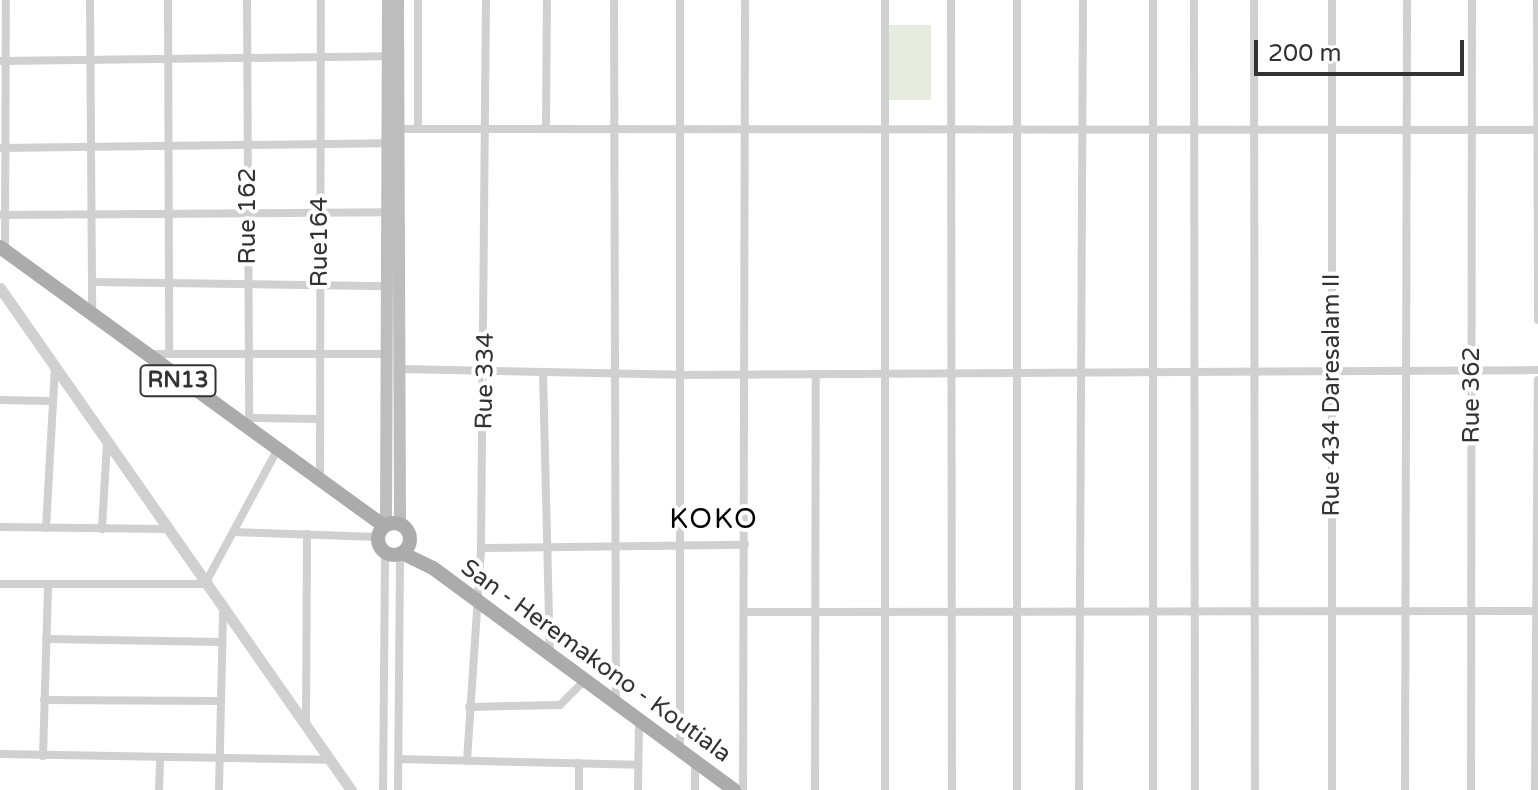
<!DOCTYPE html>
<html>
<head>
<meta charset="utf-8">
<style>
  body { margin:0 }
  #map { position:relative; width:1538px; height:790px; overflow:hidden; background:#fff; font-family:"Varela Round",sans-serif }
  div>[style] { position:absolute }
  .green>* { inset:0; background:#e6ecdf; transform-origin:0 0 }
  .minor>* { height:8px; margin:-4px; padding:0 4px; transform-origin:4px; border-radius:4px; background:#d0d0d0 }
  .tertiary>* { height:11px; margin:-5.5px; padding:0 5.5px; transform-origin:5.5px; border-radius:5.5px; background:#d0d0d0 }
  .secondary>* { height:12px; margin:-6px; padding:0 6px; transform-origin:6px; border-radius:6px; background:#bdbdbd }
  .primary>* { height:14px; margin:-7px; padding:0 7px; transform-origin:7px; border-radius:7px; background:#ababab }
  .primary>.ring { margin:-7px; padding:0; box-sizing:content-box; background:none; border:14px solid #ababab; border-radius:50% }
  span { translate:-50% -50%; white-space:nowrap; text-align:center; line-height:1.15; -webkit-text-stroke:8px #fff; paint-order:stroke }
  .shield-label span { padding:2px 6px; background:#fff; border:2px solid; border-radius:6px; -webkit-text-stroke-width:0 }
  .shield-label { font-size:22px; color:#333; font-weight:700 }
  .street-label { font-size:24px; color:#333 }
  .quarter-label { font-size:28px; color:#000; letter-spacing:2px }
  .scale { position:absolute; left:1254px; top:40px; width:210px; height:36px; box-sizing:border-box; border:4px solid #333; border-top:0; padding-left:10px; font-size:24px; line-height:28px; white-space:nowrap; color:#333; -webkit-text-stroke:6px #fff; paint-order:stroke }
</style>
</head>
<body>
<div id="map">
  <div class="green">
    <div style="left:931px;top:25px;width:75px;height:42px;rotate:90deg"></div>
  </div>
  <div class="minor">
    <div style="left:90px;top:0;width:315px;rotate:89.6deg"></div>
    <div style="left:168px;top:0;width:354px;rotate:89.8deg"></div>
    <div style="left:247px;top:0;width:427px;rotate:89.7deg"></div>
    <div style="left:614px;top:0;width:704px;rotate:89.84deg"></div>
    <div style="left:680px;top:0;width:750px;rotate:90deg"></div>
    <div style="left:885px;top:0;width:790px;rotate:90deg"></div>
    <div style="left:951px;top:0;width:790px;rotate:89.93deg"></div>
    <div style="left:1017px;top:0;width:790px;rotate:90deg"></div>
    <div style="left:1153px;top:0;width:790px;rotate:90deg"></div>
    <div style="left:1194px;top:0;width:790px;rotate:89.93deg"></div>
    <div style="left:1254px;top:0;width:790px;rotate:89.93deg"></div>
    <div style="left:1537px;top:0;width:320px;rotate:89.8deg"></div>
    <div style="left:0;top:61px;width:387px;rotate:-0.7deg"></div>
    <div style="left:398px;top:129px;width:1140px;rotate:0.05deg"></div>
    <div style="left:418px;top:129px;width:129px;rotate:-90deg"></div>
    <div style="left:546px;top:129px;width:129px;rotate:-89.6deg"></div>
    <div style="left:0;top:148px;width:386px;rotate:-0.7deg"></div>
    <div style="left:0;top:215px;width:387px;rotate:-0.4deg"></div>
    <div style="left:5px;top:250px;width:250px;rotate:-89.8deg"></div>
    <div style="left:92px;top:282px;width:296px;rotate:0.8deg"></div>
    <div style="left:149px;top:354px;width:239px"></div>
    <div style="left:400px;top:369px;width:280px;rotate:1.2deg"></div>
    <div style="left:680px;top:375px;width:858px;rotate:-0.33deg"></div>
    <div style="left:543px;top:373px;width:282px;rotate:88.6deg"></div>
    <div style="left:0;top:400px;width:49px;rotate:1.2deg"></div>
    <div style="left:249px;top:418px;width:71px;rotate:0.8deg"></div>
    <div style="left:320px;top:478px;width:478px;rotate:-89.9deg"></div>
    <div style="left:0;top:527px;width:167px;rotate:0.7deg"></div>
    <div style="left:46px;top:528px;width:162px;rotate:-86.8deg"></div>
    <div style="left:102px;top:529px;width:87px;rotate:-86.7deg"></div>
    <div style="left:233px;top:532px;width:145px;rotate:2deg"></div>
    <div style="left:481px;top:548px;width:264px;rotate:-0.7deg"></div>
    <div style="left:0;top:584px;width:205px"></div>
    <div style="left:205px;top:584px;width:150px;rotate:-61.7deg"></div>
    <div style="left:745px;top:612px;width:793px;rotate:-0.07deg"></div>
    <div style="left:46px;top:639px;width:176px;rotate:1deg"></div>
    <div style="left:44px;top:700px;width:177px;rotate:0.3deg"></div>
    <div style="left:469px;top:707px;width:91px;rotate:-1.3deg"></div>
    <div style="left:560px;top:705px;width:34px;rotate:-45deg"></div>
    <div style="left:306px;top:726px;width:192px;rotate:-89.7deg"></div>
    <div style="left:0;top:754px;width:330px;rotate:1deg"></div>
    <div style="left:43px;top:756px;width:171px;rotate:-88.3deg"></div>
    <div style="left:398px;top:759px;width:240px;rotate:1.4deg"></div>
    <div style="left:467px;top:761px;width:213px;rotate:-86.2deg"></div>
    <div style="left:481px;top:548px;width:548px;rotate:-89.48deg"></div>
    <div style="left:579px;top:763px;width:27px;rotate:90deg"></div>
    <div style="left:159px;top:790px;width:32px;rotate:-88deg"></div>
    <div style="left:219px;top:790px;width:180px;rotate:-88.7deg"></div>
    <div style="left:383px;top:790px;width:237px;rotate:-89.5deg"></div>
    <div style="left:398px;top:790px;width:236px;rotate:-89.5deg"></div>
    <div style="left:638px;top:790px;width:68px;rotate:-89.2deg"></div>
    <div style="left:695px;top:790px;width:27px;rotate:-90deg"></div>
    <div style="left:743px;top:790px;width:790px;rotate:-89.85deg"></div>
    <div style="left:815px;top:790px;width:416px;rotate:-89.9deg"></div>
    <div style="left:1079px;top:790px;width:790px;rotate:-89.71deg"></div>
    <div style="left:1332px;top:790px;width:790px;rotate:-90deg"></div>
    <div style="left:1405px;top:790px;width:790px;rotate:-89.85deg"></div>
    <div style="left:1471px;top:790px;width:790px;rotate:-89.93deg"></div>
    <div style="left:1535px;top:790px;width:410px;rotate:-89.6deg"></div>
  </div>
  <div class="tertiary">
    <div style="left:0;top:288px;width:613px;rotate:55.04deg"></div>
  </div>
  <div class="secondary">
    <div style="left:398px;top:0;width:524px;rotate:89.78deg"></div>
    <div style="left:386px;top:525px;width:525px;rotate:-89.78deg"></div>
  </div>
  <div class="primary">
    <div style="left:0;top:247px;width:475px;rotate:36deg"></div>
    <div class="ring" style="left:378px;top:523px;width:18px;height:18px"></div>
    <div style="left:402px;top:553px;width:34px;rotate:26deg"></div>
    <div style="left:433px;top:568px;width:374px;rotate:36.4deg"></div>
  </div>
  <div class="shield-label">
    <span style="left:178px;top:381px">RN13</span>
  </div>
  <div class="street-label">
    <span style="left:248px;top:216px;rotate:-90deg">Rue 162</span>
    <span style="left:320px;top:242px;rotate:-90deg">Rue164</span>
    <span style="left:485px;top:381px;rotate:-89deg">Rue 334</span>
    <span style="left:1332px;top:395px;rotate:-90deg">Rue 434 Daresalam II</span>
    <span style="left:1472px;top:395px;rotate:-90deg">Rue 362</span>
    <span style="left:596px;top:661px;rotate:36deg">San - Heremakono - Koutiala</span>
  </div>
  <div class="quarter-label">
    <span style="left:714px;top:519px">KOKO</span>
  </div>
  <div class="scale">200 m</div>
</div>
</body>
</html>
